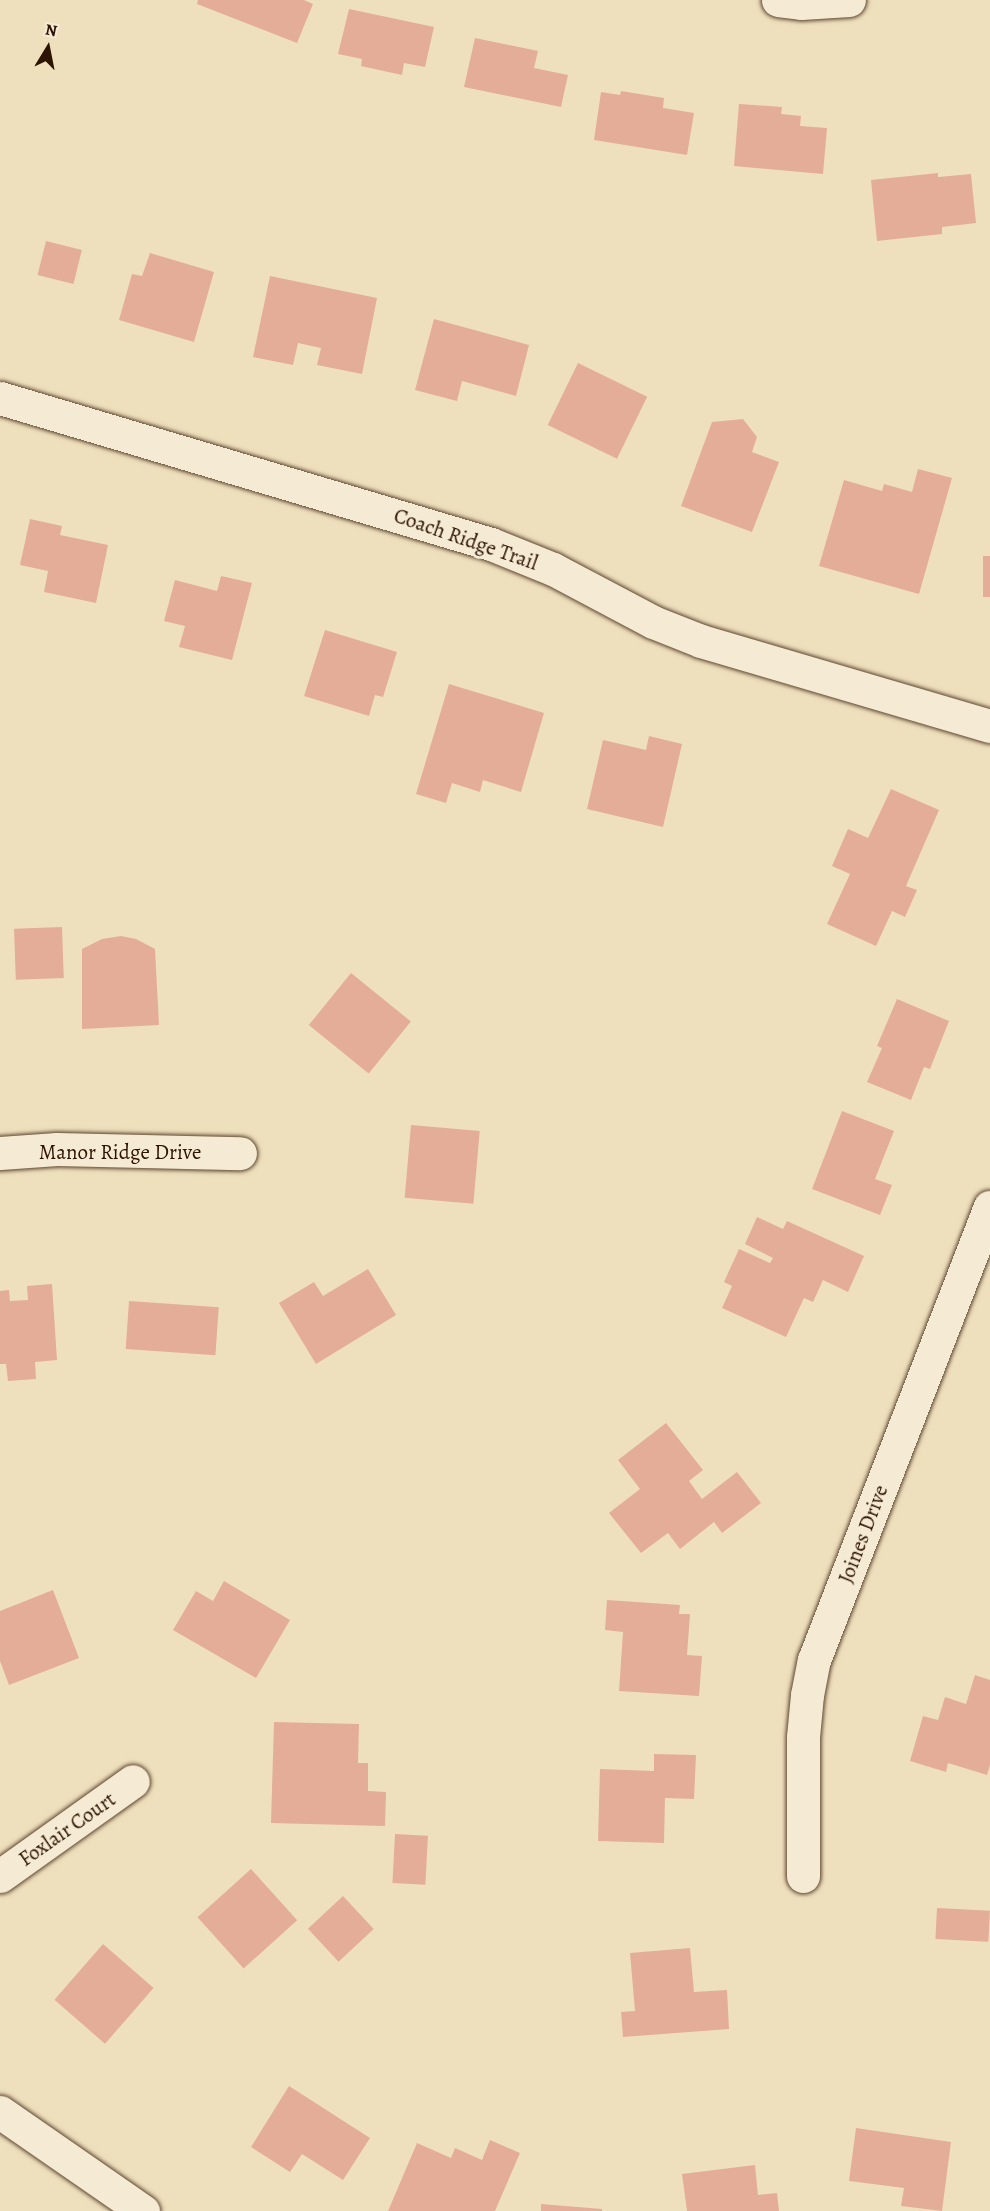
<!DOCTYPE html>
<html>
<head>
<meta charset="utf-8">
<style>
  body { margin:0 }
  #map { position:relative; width:990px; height:2211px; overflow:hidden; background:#efe0bd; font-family:Alegreya,serif }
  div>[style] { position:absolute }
  .building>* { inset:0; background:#e4ad97; transform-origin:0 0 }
  .roads { filter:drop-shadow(0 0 2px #5e4630) drop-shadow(0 0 2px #5e4630) }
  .minor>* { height:33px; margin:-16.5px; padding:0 16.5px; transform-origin:16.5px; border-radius:16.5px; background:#f5ebd4 }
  span { translate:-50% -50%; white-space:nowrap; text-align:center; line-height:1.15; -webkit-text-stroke:6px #f5ebd4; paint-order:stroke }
  .street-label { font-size:21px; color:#2d1301 }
  .north { position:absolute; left:18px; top:18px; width:60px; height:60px; -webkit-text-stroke:4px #f5ebd4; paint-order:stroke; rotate:10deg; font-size:16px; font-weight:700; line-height:24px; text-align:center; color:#2d1301 }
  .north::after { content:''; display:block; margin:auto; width:21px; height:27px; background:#2d1301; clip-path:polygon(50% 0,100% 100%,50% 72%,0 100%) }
</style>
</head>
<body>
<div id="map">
  <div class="building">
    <div style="clip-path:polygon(198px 0,304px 0,313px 4px,297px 43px,197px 4px)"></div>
    <div style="clip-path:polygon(349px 9px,434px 27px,425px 67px,404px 63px,402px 75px,361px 66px,362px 59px,338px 54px)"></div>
    <div style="clip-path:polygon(475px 38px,538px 51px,534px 68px,568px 75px,561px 107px,464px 87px)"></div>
    <div style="clip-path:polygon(621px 91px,664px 98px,663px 108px,694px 113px,687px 155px,594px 140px,601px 92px,620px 95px)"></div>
    <div style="clip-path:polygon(739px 104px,782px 107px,781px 114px,801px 116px,800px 126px,827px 128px,823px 174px,734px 166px)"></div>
    <div style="clip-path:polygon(938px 173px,938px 177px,971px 174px,976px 223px,942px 227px,942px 234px,877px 241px,871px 180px)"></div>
    <div style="left:46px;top:241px;width:37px;height:35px;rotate:14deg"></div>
    <div style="clip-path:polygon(150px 253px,214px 272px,194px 342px,119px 320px,132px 274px,142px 276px)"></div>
    <div style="clip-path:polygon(270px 276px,377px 298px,362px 374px,317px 365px,321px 348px,298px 343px,293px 365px,253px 357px)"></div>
    <div style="clip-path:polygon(434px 319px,529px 345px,516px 396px,462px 381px,457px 401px,415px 390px)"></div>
    <div style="left:578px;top:363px;width:77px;height:69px;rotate:26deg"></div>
    <div style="clip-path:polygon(743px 419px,757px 437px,752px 452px,779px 462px,752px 532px,681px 506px,712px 422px)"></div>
    <div style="clip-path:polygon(918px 469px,952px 478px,919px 594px,819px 566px,844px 480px,882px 491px,884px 484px,912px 492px)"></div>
    <div style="clip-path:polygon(30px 519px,62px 526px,60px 535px,108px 545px,96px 603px,44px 592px,48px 571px,20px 565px)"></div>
    <div style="left:983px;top:556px;width:7px;height:41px"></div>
    <div style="clip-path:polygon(221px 576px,252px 583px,232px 660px,179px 647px,185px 626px,164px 621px,175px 580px,217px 591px)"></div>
    <div style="clip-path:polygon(325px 630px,397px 652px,383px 697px,375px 695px,369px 716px,304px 696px)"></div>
    <div style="clip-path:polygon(449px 684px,544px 713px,521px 792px,483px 780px,480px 792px,452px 783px,446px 803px,416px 794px)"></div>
    <div style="clip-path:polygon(649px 736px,682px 744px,663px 827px,587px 809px,603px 740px,646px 750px)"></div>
    <div style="clip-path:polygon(891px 789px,939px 810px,906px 886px,917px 890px,905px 917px,892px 911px,876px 946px,827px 924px,850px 874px,832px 866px,848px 829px,868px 838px)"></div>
    <div style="left:62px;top:927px;width:51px;height:48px;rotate:88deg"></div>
    <div style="clip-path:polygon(121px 936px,136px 939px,155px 949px,159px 1025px,82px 1029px,82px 949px,102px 939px)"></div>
    <div style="left:351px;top:973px;width:77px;height:67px;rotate:39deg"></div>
    <div style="clip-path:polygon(897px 999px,949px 1021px,930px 1069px,924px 1067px,911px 1100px,867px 1082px,882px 1048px,877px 1046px)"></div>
    <div style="clip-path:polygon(842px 1111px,894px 1131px,875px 1179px,892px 1185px,880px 1215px,812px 1189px)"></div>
    <div style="left:411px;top:1125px;width:69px;height:73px;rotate:5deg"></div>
    <div style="clip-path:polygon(757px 1217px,783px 1229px,787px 1221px,864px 1256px,848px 1292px,823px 1280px,813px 1302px,804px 1298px,786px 1337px,722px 1308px,732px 1286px,724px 1282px,739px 1249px,770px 1263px,773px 1258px,745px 1244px)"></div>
    <div style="clip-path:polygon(368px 1269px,396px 1315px,316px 1364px,279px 1303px,314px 1282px,323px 1296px)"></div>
    <div style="clip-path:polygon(52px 1284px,57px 1360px,35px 1362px,36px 1379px,8px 1381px,6px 1364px,0 1364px,0 1291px,9px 1290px,10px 1301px,28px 1300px,27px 1286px)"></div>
    <div style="left:129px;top:1301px;width:90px;height:48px;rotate:4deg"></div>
    <div style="clip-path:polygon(666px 1423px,703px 1470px,689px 1481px,702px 1499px,737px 1472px,761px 1503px,722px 1533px,714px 1522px,680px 1549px,668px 1533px,641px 1553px,609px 1513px,640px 1489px,618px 1460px)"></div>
    <div style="clip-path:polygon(224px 1581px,290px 1620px,256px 1678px,173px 1630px,196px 1591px,213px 1601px)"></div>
    <div style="clip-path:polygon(53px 1590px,79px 1658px,9px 1685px,0 1661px,0 1611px)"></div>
    <div style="clip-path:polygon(607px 1600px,680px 1605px,679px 1614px,690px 1614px,687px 1655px,702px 1656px,699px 1696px,619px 1691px,623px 1632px,605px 1630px)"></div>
    <div style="clip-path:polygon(975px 1675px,990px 1680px,990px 1765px,987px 1775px,948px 1763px,946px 1772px,910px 1761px,923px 1716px,938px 1720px,945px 1697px,966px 1704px)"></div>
    <div style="clip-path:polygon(274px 1722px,359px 1724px,358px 1763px,368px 1763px,368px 1791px,386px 1792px,385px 1826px,271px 1823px)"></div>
    <div style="clip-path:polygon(654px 1754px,696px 1755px,694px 1799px,665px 1798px,664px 1843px,598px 1841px,600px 1769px,654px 1771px)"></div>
    <div style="left:395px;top:1834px;width:33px;height:49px;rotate:3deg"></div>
    <div style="left:251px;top:1869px;width:69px;height:72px;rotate:48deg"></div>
    <div style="left:343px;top:1896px;width:45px;height:48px;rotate:47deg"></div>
    <div style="left:937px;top:1908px;width:53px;height:31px;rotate:3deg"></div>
    <div style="left:103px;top:1944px;width:67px;height:74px;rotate:41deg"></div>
    <div style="clip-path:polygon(690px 1948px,694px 1992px,727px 1990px,729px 2029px,623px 2037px,621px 2012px,635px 2011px,630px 1953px)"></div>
    <div style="clip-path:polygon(289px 2086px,370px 2138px,343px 2180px,302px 2154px,290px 2172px,251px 2147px)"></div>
    <div style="clip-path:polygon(856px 2128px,951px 2142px,942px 2211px,901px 2206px,904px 2188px,849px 2181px)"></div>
    <div style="clip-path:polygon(490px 2140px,520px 2153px,495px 2211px,388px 2211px,417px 2143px,451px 2158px,455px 2148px,482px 2160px)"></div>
    <div style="clip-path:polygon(755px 2165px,758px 2195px,777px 2193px,779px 2211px,687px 2211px,682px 2174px)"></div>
    <div style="clip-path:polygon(541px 2204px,602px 2209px,602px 2211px,541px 2211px)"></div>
  </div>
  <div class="roads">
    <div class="minor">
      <div style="left:778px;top:0;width:23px;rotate:7deg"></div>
      <div style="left:801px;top:3px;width:48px;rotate:-3.6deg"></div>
      <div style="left:0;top:398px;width:512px;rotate:16.56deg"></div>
      <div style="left:491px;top:544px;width:67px;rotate:22deg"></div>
      <div style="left:553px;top:569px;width:113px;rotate:27.9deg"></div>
      <div style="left:653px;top:622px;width:52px;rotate:21.6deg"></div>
      <div style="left:701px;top:641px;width:301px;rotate:16.4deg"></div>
      <div style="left:0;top:1153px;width:57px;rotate:-4deg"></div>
      <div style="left:57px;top:1149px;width:183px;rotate:1.3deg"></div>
      <div style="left:0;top:1876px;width:163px;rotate:-35.5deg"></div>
      <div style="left:803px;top:1876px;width:139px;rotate:-90deg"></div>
      <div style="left:803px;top:1737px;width:42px;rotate:-84.6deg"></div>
      <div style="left:807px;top:1695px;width:36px;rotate:-79deg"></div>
      <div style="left:814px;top:1660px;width:486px;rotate:-68.8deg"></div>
      <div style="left:0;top:2112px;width:174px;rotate:34.7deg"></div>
    </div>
  </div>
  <div class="street-label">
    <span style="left:466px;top:539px;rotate:19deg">Coach Ridge Trail</span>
    <span style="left:120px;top:1152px">Manor Ridge Drive</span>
    <span style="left:863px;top:1534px;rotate:-69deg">Joines Drive</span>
    <span style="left:67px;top:1829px;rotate:-35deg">Foxlair Court</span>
  </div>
  <div class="north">N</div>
</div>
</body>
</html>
